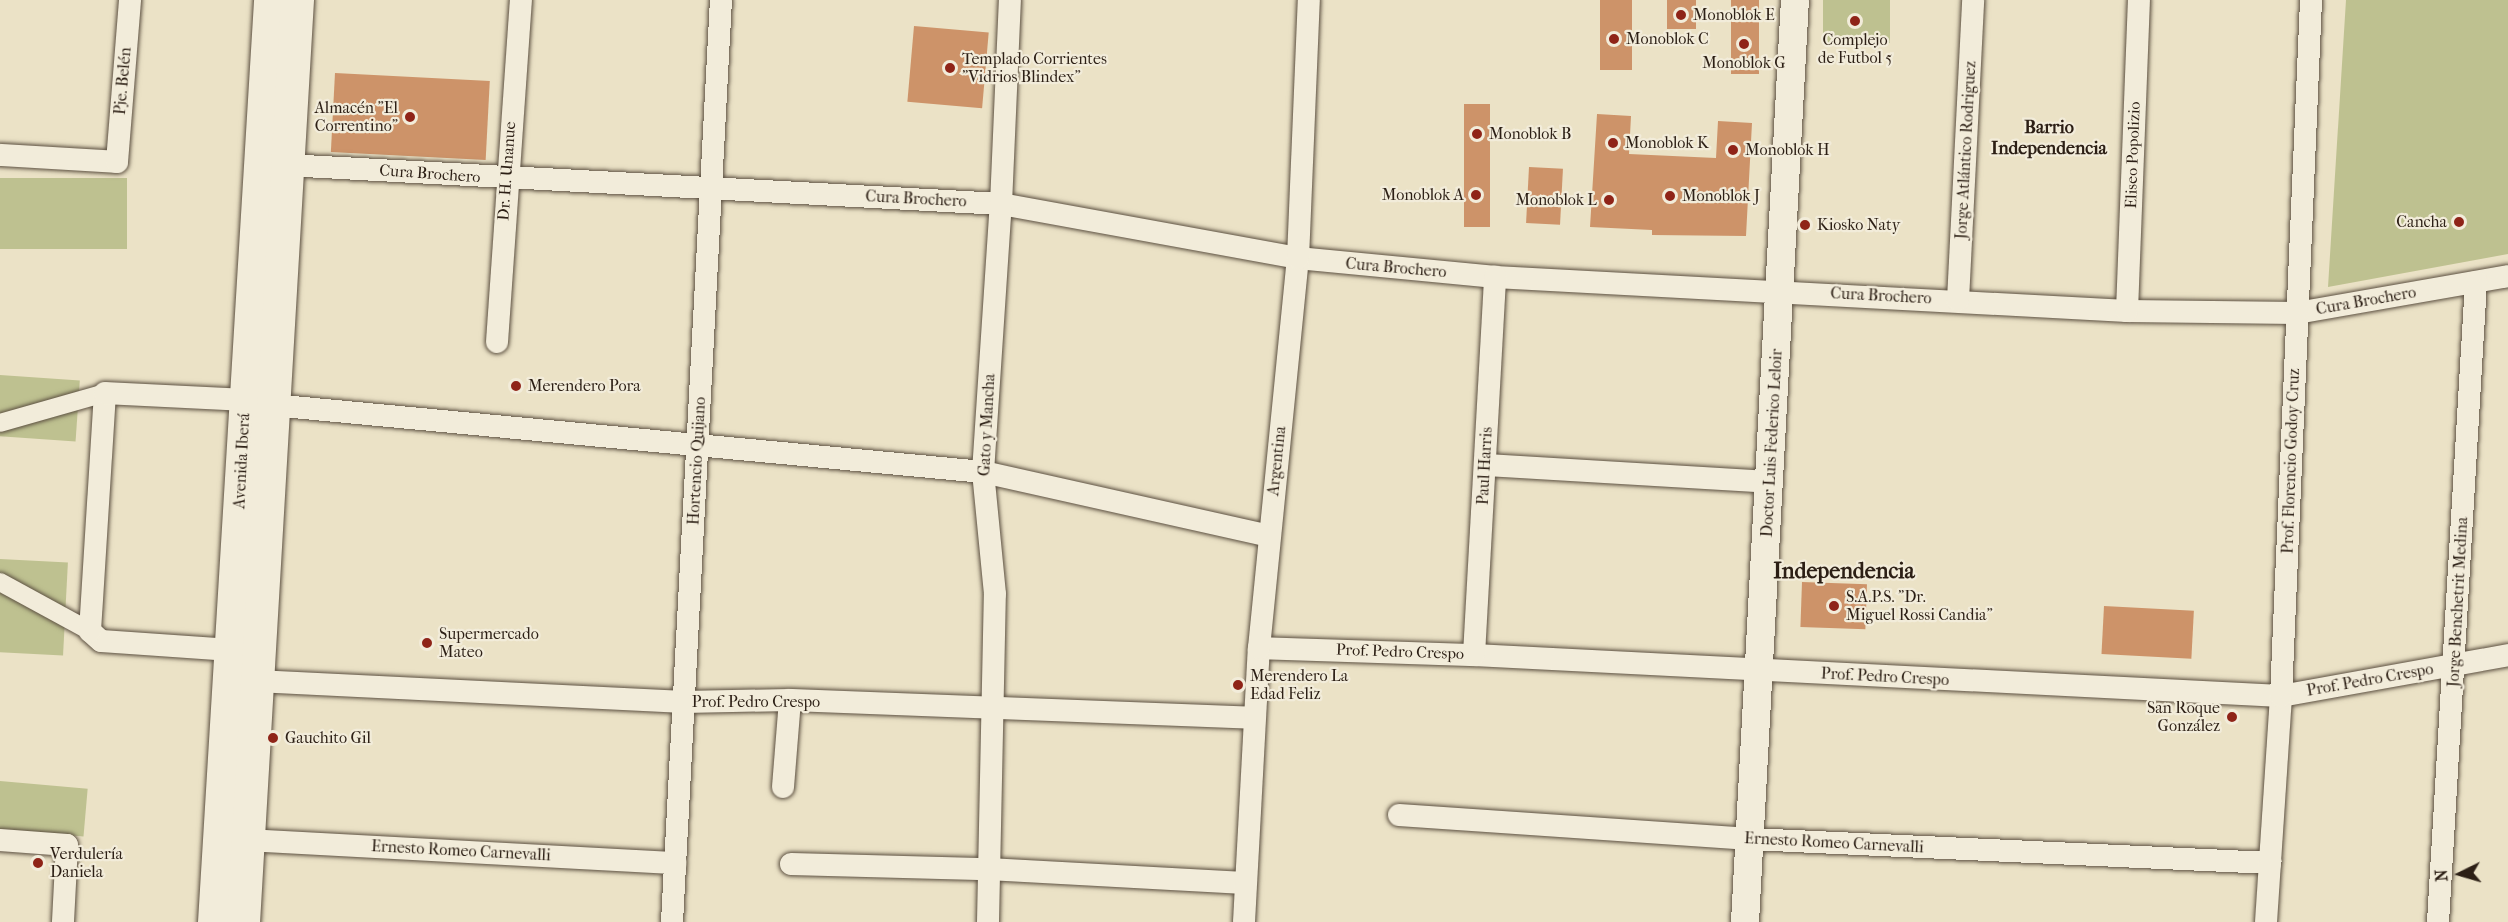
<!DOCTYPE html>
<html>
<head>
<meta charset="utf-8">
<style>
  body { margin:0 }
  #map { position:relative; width:2508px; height:922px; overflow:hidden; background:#ebe2c6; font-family:"IM FELL French Canon",serif }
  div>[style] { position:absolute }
  .green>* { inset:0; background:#bec190; transform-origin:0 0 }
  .building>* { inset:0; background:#cd9369; transform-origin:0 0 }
  .roads { filter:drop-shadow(0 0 2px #5c5041) drop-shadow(0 0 2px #5c5041) }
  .pedestrian>* { height:18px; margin:-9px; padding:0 9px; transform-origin:9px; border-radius:9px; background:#f2ecda }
  .minor>* { height:22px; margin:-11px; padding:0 11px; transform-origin:11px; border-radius:11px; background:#f2ecda }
  .tertiary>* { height:28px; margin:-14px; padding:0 14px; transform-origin:14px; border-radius:14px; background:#f2ecda }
  .secondary>* { height:33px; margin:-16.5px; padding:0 16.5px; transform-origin:16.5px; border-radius:16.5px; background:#f2ecda }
  .dots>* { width:16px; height:16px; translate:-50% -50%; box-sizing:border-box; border:3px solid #f2ecda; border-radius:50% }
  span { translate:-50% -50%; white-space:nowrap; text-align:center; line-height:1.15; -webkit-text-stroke:4.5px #f2ecda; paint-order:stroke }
  .poi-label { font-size:16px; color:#2c1f15 }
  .left { translate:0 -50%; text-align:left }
  .right { translate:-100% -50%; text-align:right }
  .street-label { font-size:16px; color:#2c1f15 }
  .neighbourhood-label { font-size:18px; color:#2c1f15; font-weight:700 }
  .district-label { font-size:22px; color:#2c1f15; font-weight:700 }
  .north { position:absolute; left:2430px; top:844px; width:60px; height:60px; -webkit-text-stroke:4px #f2ecda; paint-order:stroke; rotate:265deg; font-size:16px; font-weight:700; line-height:24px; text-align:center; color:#2c1f15 }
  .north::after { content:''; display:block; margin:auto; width:21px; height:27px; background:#2c1f15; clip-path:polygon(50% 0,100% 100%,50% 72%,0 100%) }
</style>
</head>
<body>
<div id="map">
  <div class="green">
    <div style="left:1823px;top:0;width:67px;height:43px"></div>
    <div style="clip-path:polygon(2346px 0,2508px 0,2508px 254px,2328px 287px)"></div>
    <div style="left:0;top:178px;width:127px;height:71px"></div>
    <div style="left:0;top:375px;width:80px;height:61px;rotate:4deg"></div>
    <div style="left:0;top:559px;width:68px;height:93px;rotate:3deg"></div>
    <div style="left:0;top:781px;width:88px;height:48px;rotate:5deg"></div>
  </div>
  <div class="building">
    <div style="left:1600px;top:0;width:32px;height:70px"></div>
    <div style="left:1667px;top:0;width:29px;height:29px"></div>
    <div style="left:1731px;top:0;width:28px;height:74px"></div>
    <div style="left:914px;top:26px;width:75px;height:76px;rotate:5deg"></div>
    <div style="left:335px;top:73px;width:155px;height:79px;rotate:3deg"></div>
    <div style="left:1464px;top:104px;width:26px;height:123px"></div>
    <div style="clip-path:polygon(1597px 114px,1631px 116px,1629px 154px,1716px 158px,1718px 121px,1752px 123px,1746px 236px,1652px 235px,1652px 230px,1590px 227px)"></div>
    <div style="left:1529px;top:167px;width:34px;height:56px;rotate:3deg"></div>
    <div style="left:1802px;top:582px;width:65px;height:45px;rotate:2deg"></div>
    <div style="left:2104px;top:606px;width:90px;height:48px;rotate:3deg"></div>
  </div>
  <div class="roads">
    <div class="pedestrian">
      <div style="left:0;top:423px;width:109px;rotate:-15.9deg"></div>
      <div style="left:0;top:582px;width:102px;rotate:28.6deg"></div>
    </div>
    <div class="minor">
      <div style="left:0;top:155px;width:117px;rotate:3.4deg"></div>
      <div style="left:117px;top:162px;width:163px;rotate:-85.4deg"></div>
      <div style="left:286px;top:165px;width:716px;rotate:3.12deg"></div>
      <div style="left:1001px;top:204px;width:302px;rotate:10.3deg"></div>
      <div style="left:1298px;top:258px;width:198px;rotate:5.5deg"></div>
      <div style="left:1495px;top:277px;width:633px;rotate:3.08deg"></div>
      <div style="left:2127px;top:311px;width:170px;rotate:0.7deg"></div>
      <div style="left:2297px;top:313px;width:214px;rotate:-9.9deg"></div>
      <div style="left:1958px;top:300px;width:300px;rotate:-87.1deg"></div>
      <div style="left:2127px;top:311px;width:311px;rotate:-87.8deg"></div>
      <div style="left:497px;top:342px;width:343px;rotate:-86deg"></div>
      <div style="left:272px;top:405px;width:714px;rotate:5.38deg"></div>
      <div style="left:983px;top:472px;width:293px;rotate:12.6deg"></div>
      <div style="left:1485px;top:465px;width:286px;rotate:3.4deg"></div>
      <div style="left:1259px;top:648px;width:215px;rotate:1.9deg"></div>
      <div style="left:1474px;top:655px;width:808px;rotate:2.91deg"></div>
      <div style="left:2281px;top:696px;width:231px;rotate:-10.2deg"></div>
      <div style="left:231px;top:650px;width:130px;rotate:-176deg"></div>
      <div style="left:101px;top:641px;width:15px;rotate:-138deg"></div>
      <div style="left:90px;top:631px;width:238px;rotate:-86.4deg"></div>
      <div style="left:105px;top:393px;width:141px;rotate:2.8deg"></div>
      <div style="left:1474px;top:655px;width:379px;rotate:-86.8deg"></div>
      <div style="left:256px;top:681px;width:429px;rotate:2.8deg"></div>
      <div style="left:684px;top:702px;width:106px;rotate:-1.1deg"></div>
      <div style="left:790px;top:700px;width:465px;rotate:2.2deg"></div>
      <div style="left:783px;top:787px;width:87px;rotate:-85.4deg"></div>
      <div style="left:1399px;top:815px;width:352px;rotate:3.9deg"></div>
      <div style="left:1750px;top:839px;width:521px;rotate:2.64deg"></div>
      <div style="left:0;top:840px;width:67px;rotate:4.3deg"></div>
      <div style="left:67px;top:845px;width:77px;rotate:93deg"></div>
      <div style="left:248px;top:840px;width:428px;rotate:3.1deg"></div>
      <div style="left:791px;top:864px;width:197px;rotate:1.5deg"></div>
      <div style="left:988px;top:869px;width:257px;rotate:3.1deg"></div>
      <div style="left:672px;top:922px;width:923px;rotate:-86.96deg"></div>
      <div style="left:988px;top:922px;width:328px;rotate:-88.8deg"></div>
      <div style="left:995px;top:594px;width:123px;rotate:-95.6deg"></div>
      <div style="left:983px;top:472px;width:269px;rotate:-86.2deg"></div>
      <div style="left:1001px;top:204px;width:204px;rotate:-87.5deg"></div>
      <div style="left:1244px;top:922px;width:274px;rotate:-86.9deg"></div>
      <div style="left:1259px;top:648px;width:392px;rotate:-84.3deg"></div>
      <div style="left:1298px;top:258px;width:258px;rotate:-87.6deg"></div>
      <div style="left:2266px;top:922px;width:226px;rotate:-86.2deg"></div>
      <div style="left:2281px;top:696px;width:697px;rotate:-87.53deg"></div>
      <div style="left:2438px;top:922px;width:641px;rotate:-86.6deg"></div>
    </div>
    <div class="tertiary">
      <div style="left:1745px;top:922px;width:923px;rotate:-86.9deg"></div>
    </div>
    <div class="secondary">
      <div style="left:214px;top:922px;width:924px;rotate:-86.52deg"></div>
      <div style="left:243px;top:922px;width:924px;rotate:-86.65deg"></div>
    </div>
  </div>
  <div class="dots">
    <div style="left:1681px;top:15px;background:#8f2418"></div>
    <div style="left:1855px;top:21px;background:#8f2418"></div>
    <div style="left:1614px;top:39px;background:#8f2418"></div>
    <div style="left:1744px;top:44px;background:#8f2418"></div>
    <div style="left:950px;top:68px;background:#8f2418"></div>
    <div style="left:410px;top:117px;background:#8f2418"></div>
    <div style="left:1477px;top:134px;background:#8f2418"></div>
    <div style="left:1613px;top:143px;background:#8f2418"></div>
    <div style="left:1733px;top:150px;background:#8f2418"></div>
    <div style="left:1476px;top:195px;background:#8f2418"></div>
    <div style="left:1670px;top:196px;background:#8f2418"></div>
    <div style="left:1609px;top:200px;background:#8f2418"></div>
    <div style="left:2459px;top:222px;background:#8f2418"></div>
    <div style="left:1805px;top:225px;background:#8f2418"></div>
    <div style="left:516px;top:386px;background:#8f2418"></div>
    <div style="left:1834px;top:606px;background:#8f2418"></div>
    <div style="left:427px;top:643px;background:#8f2418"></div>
    <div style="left:1238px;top:685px;background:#8f2418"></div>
    <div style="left:2232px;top:717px;background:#8f2418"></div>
    <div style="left:273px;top:738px;background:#8f2418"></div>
    <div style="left:38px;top:863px;background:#8f2418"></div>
  </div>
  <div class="poi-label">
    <span class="left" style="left:1693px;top:15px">Monoblok E</span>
    <span class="left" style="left:1626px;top:39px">Monoblok C</span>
    <span style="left:1855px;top:49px">Complejo<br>de Futbol 5</span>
    <span class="left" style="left:962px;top:68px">Templado Corrientes<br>"Vidrios Blindex"</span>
    <span style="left:1744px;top:63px">Monoblok G</span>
    <span class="right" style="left:398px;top:117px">Almacén "El<br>Correntino"</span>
    <span class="left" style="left:1489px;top:134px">Monoblok B</span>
    <span class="left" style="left:1625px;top:143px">Monoblok K</span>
    <span class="left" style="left:1745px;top:150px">Monoblok H</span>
    <span class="right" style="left:1464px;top:195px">Monoblok A</span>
    <span class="left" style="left:1682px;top:196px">Monoblok J</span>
    <span class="right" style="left:1597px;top:200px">Monoblok L</span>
    <span class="right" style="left:2447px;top:222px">Cancha</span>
    <span class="left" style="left:1817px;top:225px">Kiosko Naty</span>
    <span class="left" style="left:528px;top:386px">Merendero Pora</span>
    <span class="left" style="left:1846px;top:606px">S.A.P.S. "Dr.<br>Miguel Rossi Candia"</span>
    <span class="left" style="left:439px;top:643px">Supermercado<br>Mateo</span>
    <span class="left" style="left:1250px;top:685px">Merendero La<br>Edad Feliz</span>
    <span class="right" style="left:2220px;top:717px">San Roque<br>González</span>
    <span class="left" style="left:285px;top:738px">Gauchito Gil</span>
    <span class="left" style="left:50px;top:863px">Verdulería<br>Daniela</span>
  </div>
  <div class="street-label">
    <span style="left:123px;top:81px;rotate:-85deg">Pje. Belén</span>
    <span style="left:1966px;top:150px;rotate:-87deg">Jorge Atlántico Rodriguez</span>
    <span style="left:2133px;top:155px;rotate:-88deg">Eliseo Popolizio</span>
    <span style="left:507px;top:171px;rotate:-86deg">Dr. H. Unanue</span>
    <span style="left:430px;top:174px;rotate:4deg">Cura Brochero</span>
    <span style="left:916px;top:199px;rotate:3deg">Cura Brochero</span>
    <span style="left:1396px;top:268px;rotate:5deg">Cura Brochero</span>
    <span style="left:1881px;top:296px;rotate:3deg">Cura Brochero</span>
    <span style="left:2366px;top:301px;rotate:-10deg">Cura Brochero</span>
    <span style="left:987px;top:425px;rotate:-87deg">Gato y Mancha</span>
    <span style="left:1772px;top:443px;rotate:-87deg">Doctor Luis Federico Leloir</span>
    <span style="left:242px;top:461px;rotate:-87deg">Avenida Iberá</span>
    <span style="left:697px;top:461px;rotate:-87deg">Hortencio Quijano</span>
    <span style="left:1277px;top:461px;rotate:-84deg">Argentina</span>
    <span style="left:2291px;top:461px;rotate:-88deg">Prof. Florencio Godoy Cruz</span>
    <span style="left:1485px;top:466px;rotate:-87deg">Paul Harris</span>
    <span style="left:2458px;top:602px;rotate:-87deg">Jorge Benchetrit Medina</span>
    <span style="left:1400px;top:652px;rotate:2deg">Prof. Pedro Crespo</span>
    <span style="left:1885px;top:677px;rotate:3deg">Prof. Pedro Crespo</span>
    <span style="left:2370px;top:680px;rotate:-10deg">Prof. Pedro Crespo</span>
    <span style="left:756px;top:702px">Prof. Pedro Crespo</span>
    <span style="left:1834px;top:843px;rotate:3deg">Ernesto Romeo Carnevalli</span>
    <span style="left:461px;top:851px;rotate:3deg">Ernesto Romeo Carnevalli</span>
  </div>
  <div class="neighbourhood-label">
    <span style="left:2049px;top:139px">Barrio<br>Independencia</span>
  </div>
  <div class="district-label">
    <span style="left:1844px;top:572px">Independencia</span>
  </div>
  <div class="north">N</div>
</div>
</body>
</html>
